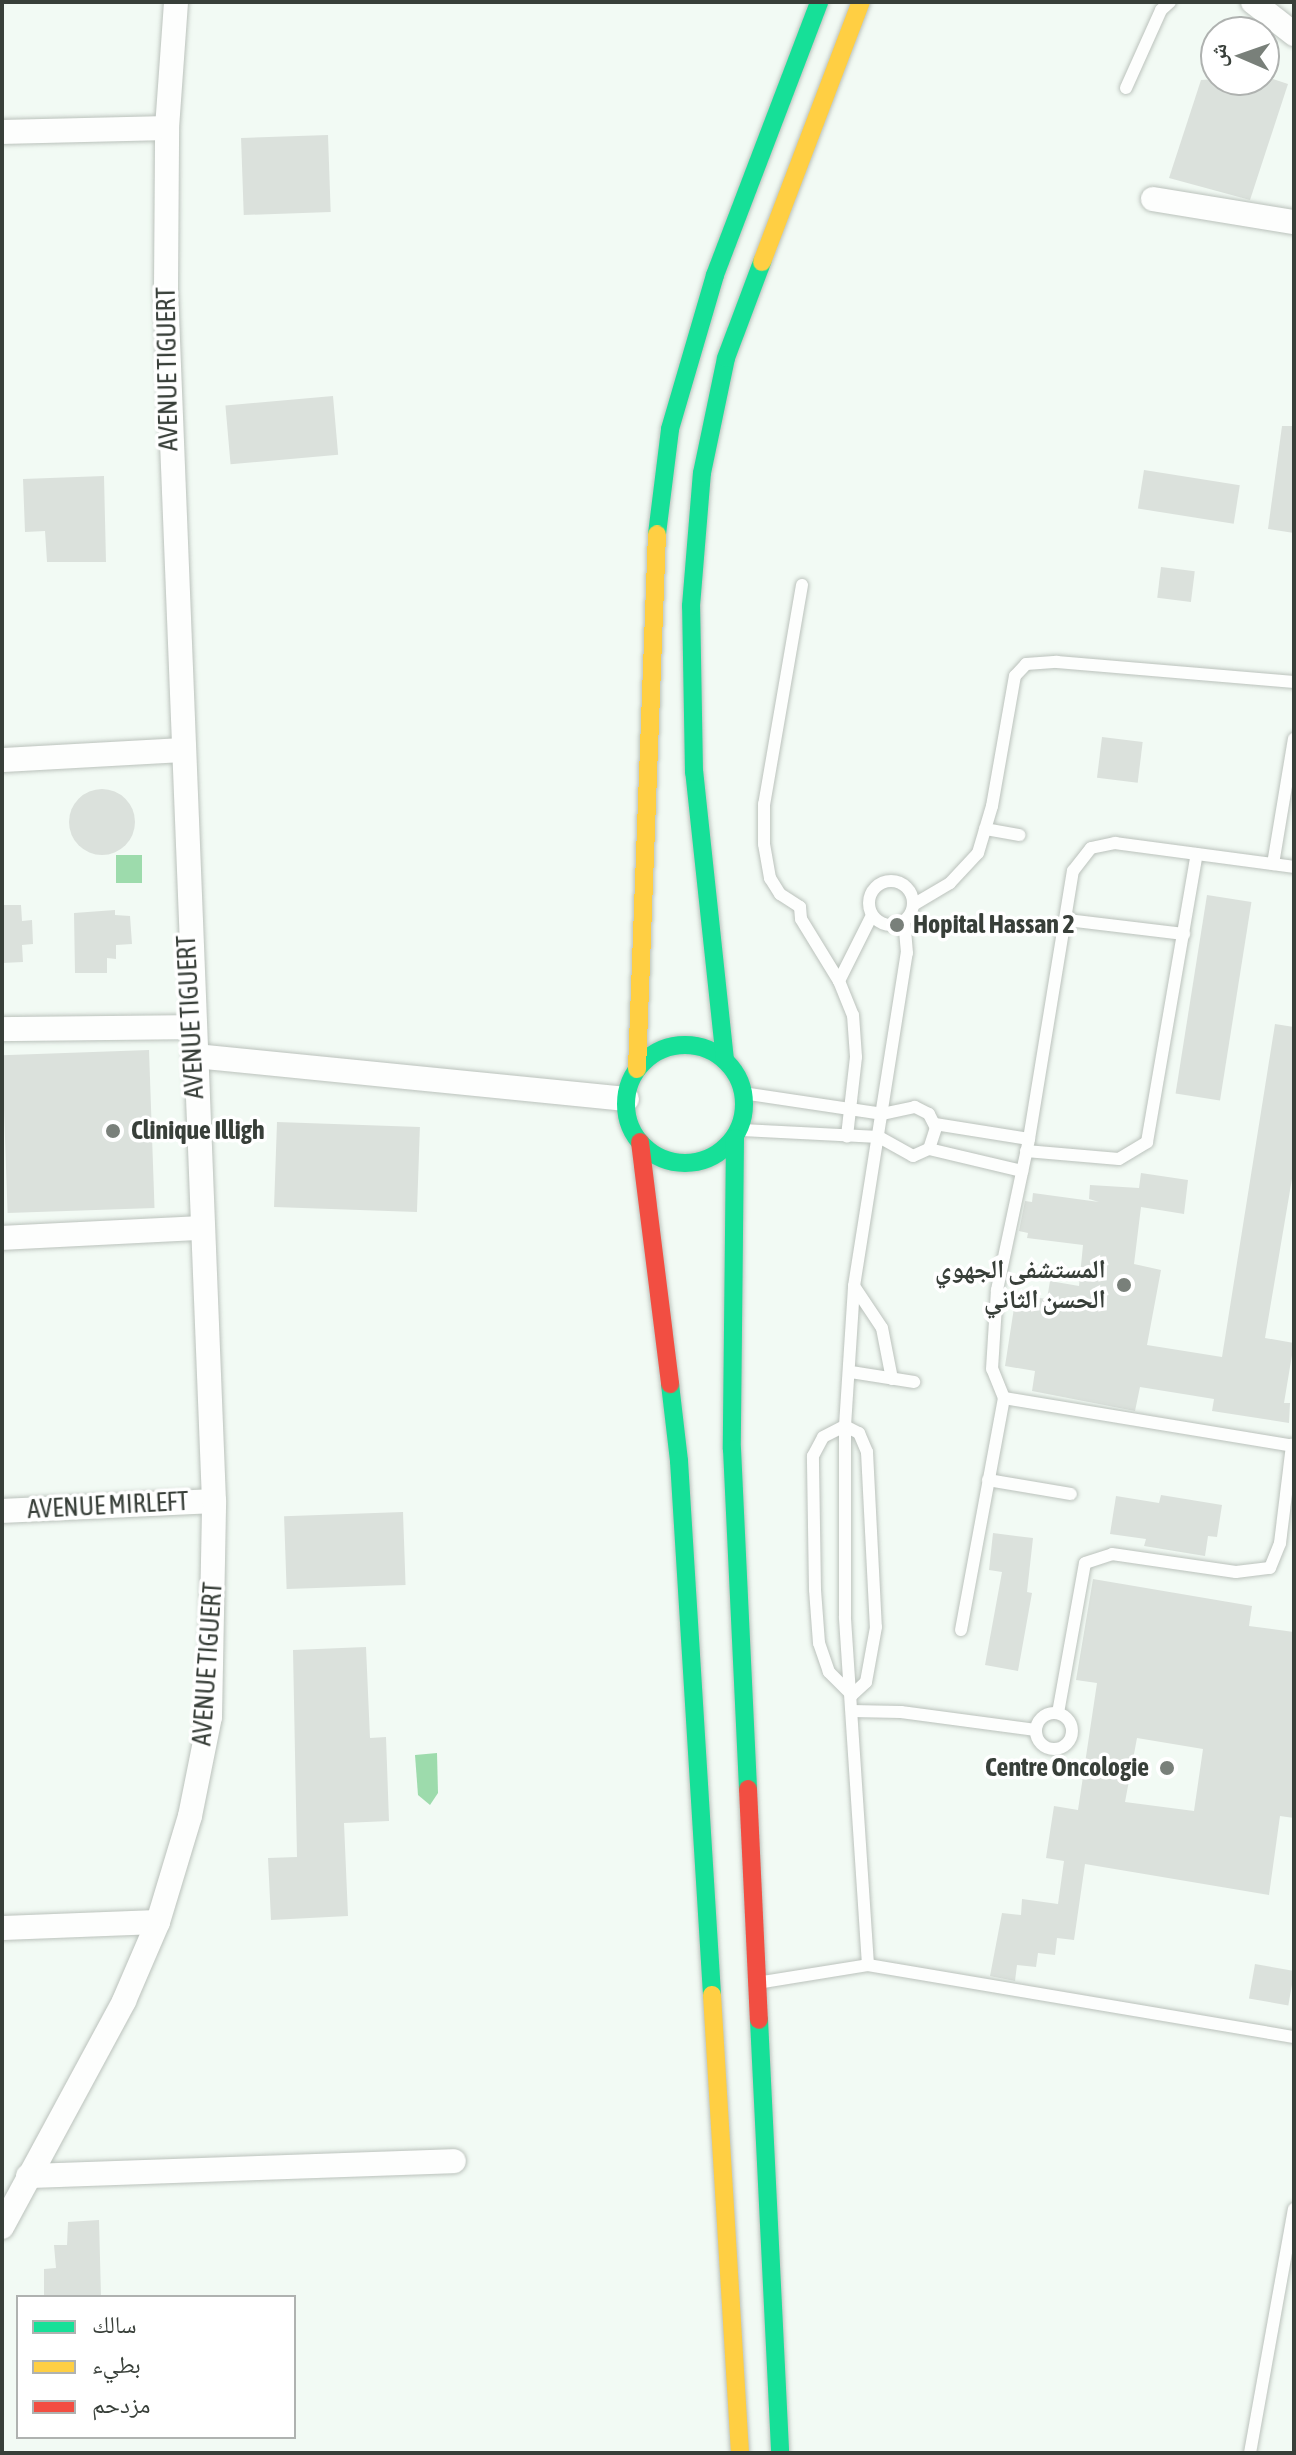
<!DOCTYPE html>
<html>
<head>
<meta charset="utf-8">
<style>
  body { margin:0 }
  #map { position:relative; width:1296px; height:2455px; overflow:hidden; background:#f2faf4; font-family:"Asap Condensed","Noto Naskh Arabic",sans-serif }
  div>[style] { position:absolute }
  .water>* { inset:0; background:#9ddbac; transform-origin:0 0 }
  .building>* { inset:0; background:#dbe1dc; transform-origin:0 0 }
  .round { border-radius:50% }
  .roads { filter:drop-shadow(0 0 2px #bbc2bc) drop-shadow(0 0 2px #bbc2bc) }
  .lane>* { height:12px; margin:-6px; padding:0 6px; transform-origin:6px; border-radius:6px; background:#fdfefd }
  .lane>.ring { margin:-6px; padding:0; box-sizing:content-box; background:none; border:12px solid #fdfefd; border-radius:50% }
  .street>* { height:24px; margin:-12px; padding:0 12px; transform-origin:12px; border-radius:12px; background:#fdfefd }
  .fast>* { height:18px; margin:-9px; padding:0 9px; transform-origin:9px; border-radius:9px; background:#16e098 }
  .fast>.ring { margin:-9px; padding:0; box-sizing:content-box; background:none; border:18px solid #16e098; border-radius:50% }
  .slow>* { height:18px; margin:-9px; padding:0 9px; transform-origin:9px; border-radius:9px; background:#ffcf43 }
  .jam>* { height:18px; margin:-9px; padding:0 9px; transform-origin:9px; border-radius:9px; background:#f24e42 }
  .dots>* { width:22px; height:22px; translate:-50% -50%; box-sizing:border-box; border:4px solid #fff; border-radius:50% }
  span { translate:-50% -50%; white-space:nowrap; text-align:center; line-height:1.15; -webkit-text-stroke:7px #fff; paint-order:stroke }
  .street-label { font-size:26px; color:#383f39 }
  .poi-label { font-size:26px; color:#383f39; font-weight:700 }
  .left { translate:0 -50%; text-align:left }
  .right { translate:-100% -50%; text-align:right }
  .frame { position:absolute; inset:0; border:4px solid #383f39; pointer-events:none }
  .legend { position:absolute; left:16px; top:2295px; width:280px; height:144px; box-sizing:border-box; background:#fff; border:2px solid #afb2b0; margin:0; padding:10px 14px; list-style:none; font-size:24px; color:#383f39 }
  .legend li { display:flex; align-items:center; gap:16px; height:40px }
  .legend b { width:40px; border:2px solid #afb2b0 }
  .north { position:absolute; left:1200px; top:16px; width:80px; height:80px; box-sizing:border-box; background:#fff; border:2px solid #afb2b0; border-radius:50%; rotate:272deg; font-size:22px; font-weight:700; line-height:32px; text-align:center; color:#383f39 }
  .north::after { content:''; display:block; margin:auto; width:28px; height:36px; background:#79807a; clip-path:polygon(50% 0,100% 100%,50% 72%,0 100%) }
</style>
</head>
<body>
<div id="map">
  <div class="water">
    <div style="left:116px;top:855px;width:26px;height:28px"></div>
    <div style="clip-path:polygon(437px 1753px,438px 1793px,430px 1805px,418px 1795px,415px 1755px)"></div>
  </div>
  <div class="building">
    <div style="clip-path:polygon(1264px 76px,1288px 84px,1250px 200px,1169px 178px,1201px 80px)"></div>
    <div style="left:328px;top:135px;width:77px;height:87px;rotate:88deg"></div>
    <div style="left:333px;top:396px;width:59px;height:108px;rotate:85deg"></div>
    <div style="clip-path:polygon(1282px 426px,1294px 426px,1294px 533px,1268px 529px)"></div>
    <div style="left:1144px;top:470px;width:97px;height:39px;rotate:9deg"></div>
    <div style="clip-path:polygon(104px 476px,106px 562px,47px 562px,45px 531px,25px 532px,23px 479px)"></div>
    <div style="left:1161px;top:567px;width:34px;height:31px;rotate:7deg"></div>
    <div style="left:1102px;top:737px;width:41px;height:41px;rotate:7deg"></div>
    <div class="round" style="left:69px;top:789px;width:66px;height:66px"></div>
    <div style="left:1207px;top:895px;width:45px;height:201px;rotate:9deg"></div>
    <div style="clip-path:polygon(2px 905px,21px 905px,22px 921px,32px 920px,33px 944px,22px 945px,23px 962px,2px 963px)"></div>
    <div style="clip-path:polygon(115px 910px,115px 915px,130px 916px,132px 944px,116px 945px,116px 959px,107px 958px,107px 973px,75px 973px,74px 913px)"></div>
    <div style="clip-path:polygon(1275px 1024px,1294px 1027px,1294px 1167px,1265px 1338px,1294px 1343px,1284px 1403px,1290px 1403px,1289px 1423px,1212px 1411px,1214px 1399px,1140px 1387px,1135px 1411px,1032px 1391px,1035px 1371px,1005px 1366px,1016px 1295px,1047px 1299px,1050px 1281px,1079px 1286px,1083px 1245px,1027px 1238px,1028px 1233px,1019px 1231px,1025px 1201px,1032px 1202px,1033px 1193px,1099px 1202px,1089px 1199px,1090px 1185px,1139px 1188px,1141px 1173px,1188px 1180px,1184px 1214px,1141px 1207px,1134px 1264px,1161px 1270px,1147px 1345px,1222px 1357px)"></div>
    <div style="left:149px;top:1050px;width:158px;height:147px;rotate:88deg"></div>
    <div style="left:277px;top:1122px;width:143px;height:85px;rotate:2deg"></div>
    <div style="clip-path:polygon(1161px 1495px,1222px 1505px,1217px 1537px,1208px 1536px,1205px 1556px,1144px 1546px,1146px 1539px,1110px 1534px,1116px 1496px,1159px 1503px)"></div>
    <div style="left:403px;top:1512px;width:73px;height:119px;rotate:88deg"></div>
    <div style="clip-path:polygon(993px 1533px,1033px 1538px,1027px 1592px,1032px 1593px,1018px 1671px,985px 1665px,1002px 1572px,989px 1570px)"></div>
    <div style="clip-path:polygon(evenodd,1093px 1579px,1252px 1606px,1249px 1626px,1294px 1632px,1294px 1818px,1280px 1816px,1269px 1895px,1085px 1864px,1074px 1940px,1057px 1938px,1055px 1955px,1038px 1953px,1036px 1967px,1017px 1965px,1015px 1981px,990px 1976px,1002px 1913px,1021px 1915px,1022px 1899px,1058px 1904px,1064px 1861px,1046px 1858px,1054px 1806px,1078px 1810px,1097px 1683px,1076px 1680px,1093px 1579px,1137px 1738px,1203px 1749px,1194px 1811px,1125px 1802px,1137px 1738px)"></div>
    <div style="clip-path:polygon(366px 1647px,370px 1738px,386px 1737px,389px 1821px,344px 1823px,348px 1916px,271px 1920px,268px 1858px,297px 1857px,293px 1650px)"></div>
    <div style="left:1255px;top:1964px;width:40px;height:35px;rotate:10deg"></div>
    <div style="clip-path:polygon(99px 2220px,101px 2297px,44px 2297px,44px 2269px,56px 2268px,54px 2245px,67px 2245px,68px 2222px)"></div>
  </div>
  <div class="roads">
    <div class="lane">
      <div style="left:1126px;top:88px;width:85px;rotate:-65.8deg"></div>
      <div style="left:1161px;top:10px;width:12px;rotate:-42deg"></div>
      <div style="left:802px;top:585px;width:222px;rotate:99.8deg"></div>
      <div style="left:764px;top:804px;width:40px;rotate:90deg"></div>
      <div style="left:764px;top:844px;width:35px;rotate:80deg"></div>
      <div style="left:770px;top:878px;width:19px;rotate:58deg"></div>
      <div style="left:780px;top:894px;width:24px;rotate:33deg"></div>
      <div style="left:800px;top:907px;width:12px;rotate:85deg"></div>
      <div style="left:801px;top:919px;width:73px;rotate:58.5deg"></div>
      <div style="left:839px;top:981px;width:37px;rotate:68deg"></div>
      <div style="left:853px;top:1015px;width:42px;rotate:85.9deg"></div>
      <div style="left:856px;top:1057px;width:80px;rotate:96.5deg"></div>
      <div style="left:985px;top:829px;width:35px;rotate:10deg"></div>
      <div style="left:1273px;top:864px;width:127px;rotate:-80.5deg"></div>
      <div class="ring" style="left:869px;top:881px;width:32px;height:32px"></div>
      <div style="left:913px;top:905px;width:43px;rotate:-30.7deg"></div>
      <div style="left:950px;top:883px;width:41px;rotate:-47deg"></div>
      <div style="left:978px;top:853px;width:49px;rotate:-73.4deg"></div>
      <div style="left:992px;top:806px;width:132px;rotate:-80deg"></div>
      <div style="left:1015px;top:676px;width:16px;rotate:-47deg"></div>
      <div style="left:1026px;top:664px;width:31px;rotate:-4deg"></div>
      <div style="left:1057px;top:662px;width:238px;rotate:4.8deg"></div>
      <div style="left:1067px;top:920px;width:118px;rotate:6.8deg"></div>
      <div style="left:839px;top:981px;width:74px;rotate:-63.4deg"></div>
      <div style="left:935px;top:1124px;width:95px;rotate:9.1deg"></div>
      <div style="left:742px;top:1130px;width:137px;rotate:2.9deg"></div>
      <div style="left:879px;top:1137px;width:39px;rotate:29deg"></div>
      <div style="left:913px;top:1156px;width:17px;rotate:-24deg"></div>
      <div style="left:929px;top:1149px;width:22px;rotate:-72deg"></div>
      <div style="left:936px;top:1128px;width:16px;rotate:-117deg"></div>
      <div style="left:929px;top:1114px;width:16px;rotate:-153deg"></div>
      <div style="left:915px;top:1107px;width:33px;rotate:168deg"></div>
      <div style="left:883px;top:1114px;width:142px;rotate:-171.5deg"></div>
      <div style="left:929px;top:1149px;width:96px;rotate:13.3deg"></div>
      <div style="left:1026px;top:1151px;width:93px;rotate:4.9deg"></div>
      <div style="left:1119px;top:1159px;width:33px;rotate:-31deg"></div>
      <div style="left:1147px;top:1142px;width:292px;rotate:-80.2deg"></div>
      <div style="left:854px;top:1286px;width:50px;rotate:56.3deg"></div>
      <div style="left:882px;top:1328px;width:52px;rotate:78.9deg"></div>
      <div style="left:851px;top:1372px;width:64px;rotate:9deg"></div>
      <div style="left:1004px;top:1398px;width:294px;rotate:9.4deg"></div>
      <div style="left:845px;top:1426px;width:16px;rotate:27deg"></div>
      <div style="left:859px;top:1433px;width:21px;rotate:67deg"></div>
      <div style="left:867px;top:1452px;width:175px;rotate:87.1deg"></div>
      <div style="left:876px;top:1627px;width:56px;rotate:100.3deg"></div>
      <div style="left:866px;top:1682px;width:19px;rotate:137deg"></div>
      <div style="left:852px;top:1695px;width:33px;rotate:-135deg"></div>
      <div style="left:829px;top:1672px;width:31px;rotate:-109deg"></div>
      <div style="left:819px;top:1643px;width:53px;rotate:-94.3deg"></div>
      <div style="left:815px;top:1590px;width:134px;rotate:-90.9deg"></div>
      <div style="left:813px;top:1456px;width:21px;rotate:-62deg"></div>
      <div style="left:823px;top:1437px;width:25px;rotate:-27deg"></div>
      <div style="left:988px;top:1480px;width:84px;rotate:9.6deg"></div>
      <div style="left:961px;top:1630px;width:236px;rotate:-79.5deg"></div>
      <div style="left:1004px;top:1398px;width:31px;rotate:-112deg"></div>
      <div style="left:992px;top:1369px;width:79px;rotate:-86.4deg"></div>
      <div style="left:997px;top:1290px;width:154px;rotate:-78deg"></div>
      <div style="left:1029px;top:1139px;width:272px;rotate:-80.7deg"></div>
      <div style="left:1073px;top:871px;width:29px;rotate:-52deg"></div>
      <div style="left:1091px;top:848px;width:25px;rotate:-12deg"></div>
      <div style="left:1115px;top:843px;width:181px;rotate:7.6deg"></div>
      <div style="left:852px;top:1711px;width:49px;rotate:1.2deg"></div>
      <div style="left:901px;top:1712px;width:136px;rotate:7.6deg"></div>
      <div class="ring" style="left:1036px;top:1713px;width:24px;height:24px"></div>
      <div style="left:1058px;top:1713px;width:152px;rotate:-79.8deg"></div>
      <div style="left:1085px;top:1563px;width:28px;rotate:-18deg"></div>
      <div style="left:1112px;top:1554px;width:125px;rotate:8.3deg"></div>
      <div style="left:1236px;top:1572px;width:34px;rotate:-7deg"></div>
      <div style="left:1270px;top:1568px;width:27px;rotate:-68deg"></div>
      <div style="left:1280px;top:1543px;width:99px;rotate:-83deg"></div>
      <div style="left:868px;top:1965px;width:432px;rotate:9.6deg"></div>
      <div style="left:763px;top:1982px;width:106px;rotate:-9.2deg"></div>
      <div style="left:868px;top:1965px;width:349px;rotate:-93.8deg"></div>
      <div style="left:845px;top:1617px;width:191px;rotate:-90deg"></div>
      <div style="left:845px;top:1426px;width:140px;rotate:-86.3deg"></div>
      <div style="left:854px;top:1286px;width:337px;rotate:-81deg"></div>
      <div style="left:907px;top:953px;width:32px;rotate:-95deg"></div>
      <div style="left:1250px;top:2453px;width:248px;rotate:-79.8deg"></div>
    </div>
    <div class="street">
      <div style="left:1253px;top:2px;width:52px;rotate:38deg"></div>
      <div style="left:2px;top:132px;width:165px;rotate:-1.4deg"></div>
      <div style="left:1153px;top:199px;width:143px;rotate:9.3deg"></div>
      <div style="left:2px;top:760px;width:178px;rotate:-3.2deg"></div>
      <div style="left:2px;top:1029px;width:189px;rotate:-0.6deg"></div>
      <div style="left:195px;top:1056px;width:434px;rotate:5.7deg"></div>
      <div style="left:2px;top:1238px;width:198px;rotate:-2.9deg"></div>
      <div style="left:2px;top:1511px;width:212px;rotate:-2.7deg"></div>
      <div style="left:2px;top:1928px;width:156px;rotate:-2.2deg"></div>
      <div style="left:28px;top:2176px;width:426px;rotate:-2deg"></div>
      <div style="left:2px;top:2227px;width:257px;rotate:-61.6deg"></div>
      <div style="left:124px;top:2001px;width:86px;rotate:-66.7deg"></div>
      <div style="left:158px;top:1922px;width:111px;rotate:-73.2deg"></div>
      <div style="left:190px;top:1816px;width:101px;rotate:-78.6deg"></div>
      <div style="left:210px;top:1717px;width:216px;rotate:-88.9deg"></div>
      <div style="left:214px;top:1501px;width:1214px;rotate:-92.27deg"></div>
      <div style="left:166px;top:288px;width:160px;rotate:-89.6deg"></div>
      <div style="left:167px;top:128px;width:126px;rotate:-85.9deg"></div>
    </div>
    <div class="fast">
      <div style="left:657px;top:534px;width:106px;rotate:-82.9deg"></div>
      <div style="left:670px;top:429px;width:160px;rotate:-73.7deg"></div>
      <div style="left:715px;top:275px;width:292px;rotate:-69.1deg"></div>
      <div class="ring" style="left:626px;top:1045px;width:100px;height:100px"></div>
      <div style="left:725px;top:1060px;width:290px;rotate:-96.1deg"></div>
      <div style="left:694px;top:772px;width:166px;rotate:-91deg"></div>
      <div style="left:691px;top:606px;width:133px;rotate:-85.3deg"></div>
      <div style="left:702px;top:473px;width:117px;rotate:-78.2deg"></div>
      <div style="left:726px;top:358px;width:103px;rotate:-69.4deg"></div>
      <div style="left:735px;top:1138px;width:311px;rotate:90.6deg"></div>
      <div style="left:732px;top:1449px;width:340px;rotate:87.3deg"></div>
      <div style="left:670px;top:1384px;width:78px;rotate:83.3deg"></div>
      <div style="left:679px;top:1461px;width:535px;rotate:86.46deg"></div>
      <div style="left:759px;top:2020px;width:434px;rotate:87.2deg"></div>
    </div>
    <div class="slow">
      <div style="left:762px;top:262px;width:278px;rotate:-69.2deg"></div>
      <div style="left:637px;top:1069px;width:535px;rotate:-87.86deg"></div>
      <div style="left:712px;top:1995px;width:459px;rotate:86.5deg"></div>
    </div>
    <div class="jam">
      <div style="left:640px;top:1142px;width:244px;rotate:82.9deg"></div>
      <div style="left:748px;top:1789px;width:231px;rotate:87.3deg"></div>
    </div>
  </div>
  <div class="dots">
    <div style="left:897px;top:925px;background:#79807a"></div>
    <div style="left:113px;top:1131px;background:#79807a"></div>
    <div style="left:1124px;top:1285px;background:#79807a"></div>
    <div style="left:1167px;top:1768px;background:#79807a"></div>
  </div>
  <div class="street-label">
    <span style="left:168px;top:369px;rotate:-91deg">AVENUE TIGUERT</span>
    <span style="left:191px;top:1017px;rotate:-93deg">AVENUE TIGUERT</span>
    <span style="left:108px;top:1506px;rotate:-3deg">AVENUE MIRLEFT</span>
    <span style="left:208px;top:1664px;rotate:-86deg">AVENUE TIGUERT</span>
  </div>
  <div class="poi-label">
    <span class="left" style="left:913px;top:925px">Hopital Hassan 2</span>
    <span class="left" style="left:131px;top:1131px">Clinique Illigh</span>
    <span class="right" style="left:1106px;top:1285px">المستشفى الجهوي<br>الحسن الثاني</span>
    <span class="right" style="left:1149px;top:1768px">Centre Oncologie</span>
  </div>
  <div class="frame"></div>
  <ul class="legend">
  <li><b style="height:10px;background:#16e098"></b>سالك</li>
  <li><b style="height:10px;background:#ffcf43"></b>بطيء</li>
  <li><b style="height:10px;background:#f24e42"></b>مزدحم</li>
  </ul>
  <div class="north">ش</div>
</div>
</body>
</html>
